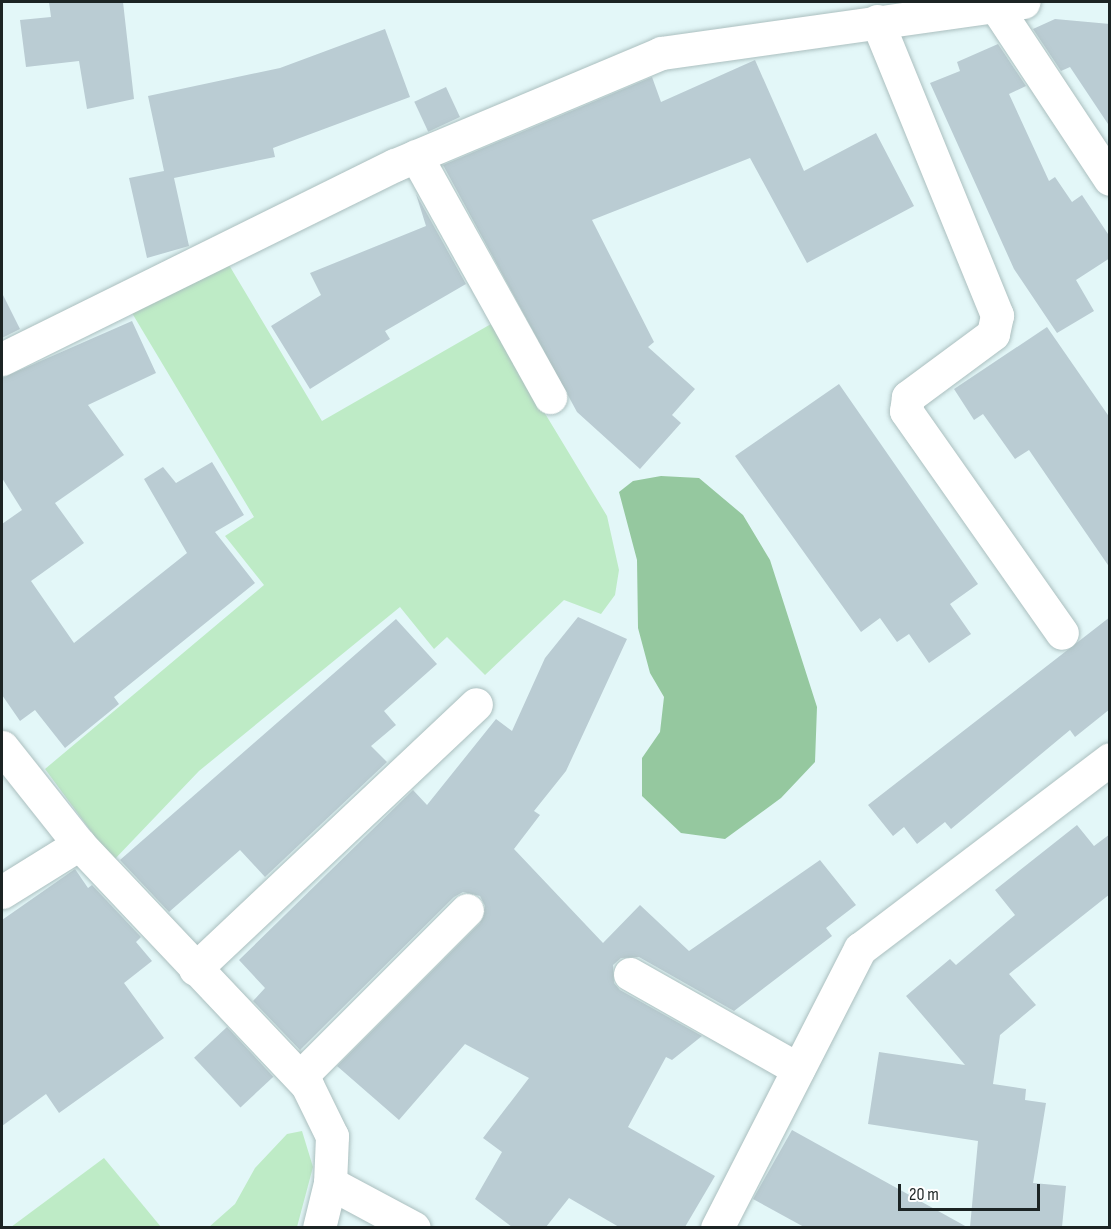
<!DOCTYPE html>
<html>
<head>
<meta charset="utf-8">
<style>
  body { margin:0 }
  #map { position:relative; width:1111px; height:1229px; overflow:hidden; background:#e3f7f8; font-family:"Sofia Sans Condensed",sans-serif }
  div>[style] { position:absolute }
  .green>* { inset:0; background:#beebc6 }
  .forest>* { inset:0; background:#95c89f }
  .building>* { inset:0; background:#baccd3; transform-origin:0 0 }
  .roads { filter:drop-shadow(0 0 2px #abbfbf) drop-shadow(0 0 2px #abbfbf) }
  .minor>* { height:33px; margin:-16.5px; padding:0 16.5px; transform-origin:16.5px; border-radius:16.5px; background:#fff }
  span { translate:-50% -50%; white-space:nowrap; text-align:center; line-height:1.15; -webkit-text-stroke:4.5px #fff; paint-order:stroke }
  .frame { position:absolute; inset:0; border:3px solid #1c2424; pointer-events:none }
  .scale { position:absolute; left:898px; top:1184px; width:142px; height:27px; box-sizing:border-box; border:3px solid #1c2424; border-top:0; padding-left:8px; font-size:18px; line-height:21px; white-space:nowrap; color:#1c2424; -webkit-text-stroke:4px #fff; paint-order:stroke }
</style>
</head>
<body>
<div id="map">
  <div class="green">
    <div style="clip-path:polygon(226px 260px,322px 421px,491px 324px,607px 516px,619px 570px,615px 595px,601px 614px,564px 600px,485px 675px,447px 637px,434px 649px,400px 607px,199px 771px,113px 861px,45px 769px,264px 585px,225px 536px,254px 517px,129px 308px)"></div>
    <div style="clip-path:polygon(302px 1131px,313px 1167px,297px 1227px,209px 1227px,235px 1204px,255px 1168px,287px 1134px)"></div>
    <div style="clip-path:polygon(104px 1158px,161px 1227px,11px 1227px)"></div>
  </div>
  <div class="forest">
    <div style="clip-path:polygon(661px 476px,699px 478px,743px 515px,770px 560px,817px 707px,815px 762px,781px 798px,725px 839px,681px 833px,642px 796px,642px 758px,660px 732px,664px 697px,650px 673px,638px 628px,637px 560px,619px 492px,633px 481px)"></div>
  </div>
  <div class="building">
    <div style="clip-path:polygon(49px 2px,123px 2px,134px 99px,87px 109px,79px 61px,26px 67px,20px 20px,51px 17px)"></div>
    <div style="clip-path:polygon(1055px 19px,1110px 24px,1110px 127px,1070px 67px,1061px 71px,1033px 29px)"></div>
    <div style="clip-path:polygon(385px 29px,410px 97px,273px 148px,275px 157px,174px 178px,189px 246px,147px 258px,129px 178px,164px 171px,148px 96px,280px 68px)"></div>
    <div style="clip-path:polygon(998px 44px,1026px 86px,1009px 94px,1049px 181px,1055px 177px,1072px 202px,1082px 195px,1110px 237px,1110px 258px,1076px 280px,1094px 311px,1057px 333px,1014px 269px,930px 83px,960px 71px,957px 62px)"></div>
    <div style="clip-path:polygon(755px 60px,804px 171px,876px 133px,914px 206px,807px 263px,750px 158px,592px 220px,654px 342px,648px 347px,695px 389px,672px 415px,681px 423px,640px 469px,577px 412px,443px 165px,652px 77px,661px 102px)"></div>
    <div style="left:446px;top:87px;width:33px;height:35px;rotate:65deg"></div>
    <div style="clip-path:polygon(416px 194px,466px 284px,385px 331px,390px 339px,310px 389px,271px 326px,321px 295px,310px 273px,426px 226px)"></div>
    <div style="clip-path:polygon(2px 293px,20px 329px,2px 338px)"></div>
    <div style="clip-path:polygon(132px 321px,156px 373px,88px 405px,124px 455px,55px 503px,84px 543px,31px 581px,74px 643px,187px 553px,144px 479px,163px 467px,176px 483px,212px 462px,244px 515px,215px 532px,255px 583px,114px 697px,119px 704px,65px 748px,35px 710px,20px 721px,2px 695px,2px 524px,22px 510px,2px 478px,2px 378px)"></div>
    <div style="clip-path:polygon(1047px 327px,1110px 418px,1110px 568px,1029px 450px,1015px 459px,983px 414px,974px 420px,954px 389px)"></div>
    <div style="clip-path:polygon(839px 384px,978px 584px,950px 604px,971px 634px,929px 663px,909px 634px,897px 642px,880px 618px,861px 632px,735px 456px)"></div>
    <div style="clip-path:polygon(578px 617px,627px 639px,566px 771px,534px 811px,540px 815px,514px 849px,603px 943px,640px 905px,689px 951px,820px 860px,856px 905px,826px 928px,832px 936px,734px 1011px,639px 957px,621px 958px,613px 965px,614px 983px,620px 990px,702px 1036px,672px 1060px,666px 1057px,628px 1127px,715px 1176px,685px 1227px,619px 1227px,569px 1198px,546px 1227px,512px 1227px,475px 1199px,502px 1152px,483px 1138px,529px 1078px,465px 1044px,399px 1120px,337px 1066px,480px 923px,485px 906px,480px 896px,463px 892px,454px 897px,300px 1050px,253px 1001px,265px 988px,239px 960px,413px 790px,427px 805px,496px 719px,512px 731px,545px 658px)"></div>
    <div style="clip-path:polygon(1110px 617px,1110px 709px,1075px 737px,1070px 730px,951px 829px,945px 822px,917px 844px,904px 827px,893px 836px,868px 805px)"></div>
    <div style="clip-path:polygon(396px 619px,437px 664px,384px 711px,396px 725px,371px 746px,387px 762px,265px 877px,240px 850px,169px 912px,120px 860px)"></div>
    <div style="clip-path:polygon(1077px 825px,1094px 846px,1110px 834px,1110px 894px,1009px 974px,1036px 1005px,1000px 1035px,993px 1084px,1026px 1089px,1025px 1100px,1046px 1103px,1033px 1183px,1066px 1186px,1062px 1227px,970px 1227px,978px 1141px,868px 1124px,879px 1052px,965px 1065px,906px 996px,950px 959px,956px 965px,1015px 915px,995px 890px)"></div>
    <div style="clip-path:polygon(75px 869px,88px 888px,92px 885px,141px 937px,136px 942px,152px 961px,124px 983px,164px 1038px,59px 1113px,46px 1094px,2px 1126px,2px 920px)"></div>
    <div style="left:227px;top:1027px;width:68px;height:45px;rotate:47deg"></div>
    <div style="clip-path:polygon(792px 1130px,967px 1227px,804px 1227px,753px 1199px)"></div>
  </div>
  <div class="roads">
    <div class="minor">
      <div style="left:996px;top:7px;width:206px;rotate:56.5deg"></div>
      <div style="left:877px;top:21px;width:318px;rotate:67.8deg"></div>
      <div style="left:997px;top:315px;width:19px;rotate:102deg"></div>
      <div style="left:993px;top:334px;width:106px;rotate:143.5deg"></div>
      <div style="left:908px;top:397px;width:14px;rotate:98deg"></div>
      <div style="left:906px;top:411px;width:271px;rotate:54.9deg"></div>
      <div style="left:416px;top:156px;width:276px;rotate:60.9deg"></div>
      <div style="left:2px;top:359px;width:438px;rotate:-26.3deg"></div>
      <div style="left:395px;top:165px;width:289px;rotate:-22.8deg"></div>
      <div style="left:661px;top:53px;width:366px;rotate:-8deg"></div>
      <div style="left:2px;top:747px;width:124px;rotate:51.6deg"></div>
      <div style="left:79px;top:844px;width:332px;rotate:46.6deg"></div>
      <div style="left:307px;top:1085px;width:57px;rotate:63.9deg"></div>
      <div style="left:332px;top:1136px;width:47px;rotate:92.4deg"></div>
      <div style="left:330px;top:1183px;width:46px;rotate:103.7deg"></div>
      <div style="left:2px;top:892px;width:91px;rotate:-31.9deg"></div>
      <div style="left:195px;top:969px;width:386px;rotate:-43.3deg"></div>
      <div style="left:630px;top:974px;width:193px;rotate:29.5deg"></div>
      <div style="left:300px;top:1077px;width:236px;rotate:-45deg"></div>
      <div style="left:330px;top:1183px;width:95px;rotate:28.2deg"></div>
      <div style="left:717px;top:1228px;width:314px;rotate:-62.9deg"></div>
      <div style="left:860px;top:949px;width:314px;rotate:-37.2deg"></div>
    </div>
  </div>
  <div class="frame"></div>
  <div class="scale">20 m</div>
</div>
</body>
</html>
